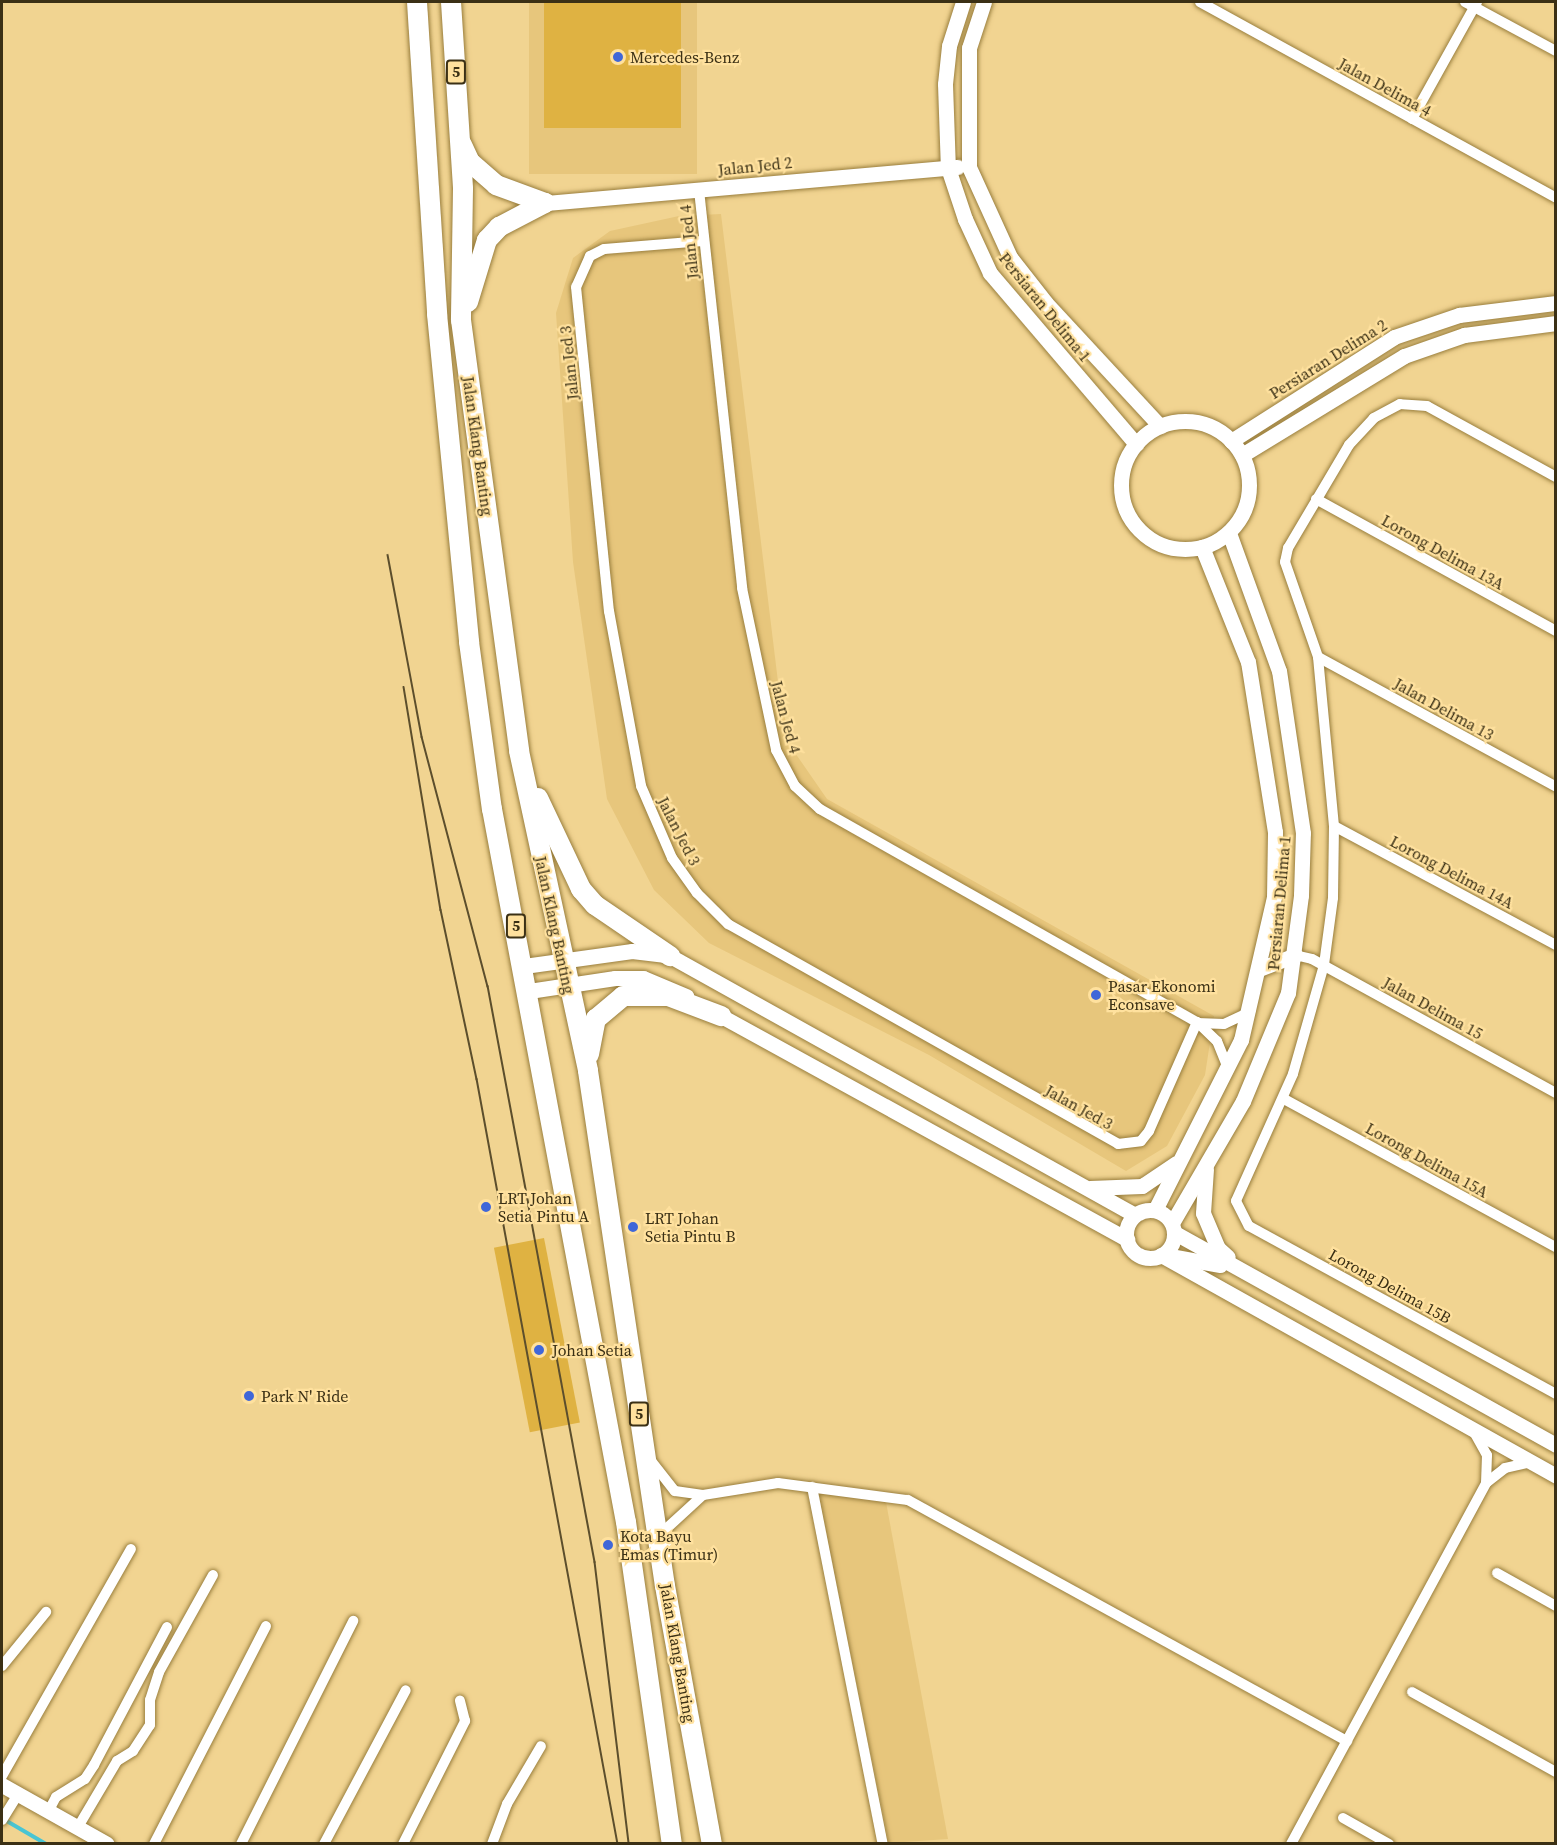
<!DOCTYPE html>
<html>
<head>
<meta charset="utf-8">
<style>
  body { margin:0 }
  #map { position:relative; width:1557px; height:1845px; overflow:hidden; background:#f1d491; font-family:"Source Serif 4",serif }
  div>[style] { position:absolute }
  .built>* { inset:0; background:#e7c67c; transform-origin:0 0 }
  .stream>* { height:4px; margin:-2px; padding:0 2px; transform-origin:2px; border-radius:2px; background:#49c5d3 }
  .building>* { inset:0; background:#dfb242; transform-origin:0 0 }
  .roads { filter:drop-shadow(0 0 2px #997e3d) drop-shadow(0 0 2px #997e3d) }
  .street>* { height:10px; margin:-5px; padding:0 5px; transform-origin:5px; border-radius:5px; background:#fff }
  .secondary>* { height:15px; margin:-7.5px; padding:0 7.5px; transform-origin:7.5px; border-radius:7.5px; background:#fff }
  .secondary>.ring { margin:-7.5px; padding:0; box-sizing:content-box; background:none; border:15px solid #fff; border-radius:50% }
  .highway>* { height:20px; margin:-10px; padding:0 10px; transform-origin:10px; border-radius:10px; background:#fff }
  .tram>* { height:1.5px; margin:-0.75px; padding:0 0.75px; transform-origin:0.75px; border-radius:0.75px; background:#5c4e2c }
  .dots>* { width:16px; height:16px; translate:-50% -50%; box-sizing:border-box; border:3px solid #ffe19e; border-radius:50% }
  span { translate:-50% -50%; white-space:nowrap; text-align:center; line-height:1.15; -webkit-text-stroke:4.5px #ffe19e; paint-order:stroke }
  .shield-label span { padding:2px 4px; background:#ffe19e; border:2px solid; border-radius:4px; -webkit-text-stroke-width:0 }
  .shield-label { font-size:15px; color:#3b3015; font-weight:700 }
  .poi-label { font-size:16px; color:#3b3015 }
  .left { translate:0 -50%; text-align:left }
  .street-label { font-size:16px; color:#3b3015 }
  .frame { position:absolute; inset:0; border:3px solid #3b3015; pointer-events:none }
</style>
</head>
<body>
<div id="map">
  <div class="built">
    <div style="left:529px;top:2px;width:168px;height:172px"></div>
    <div style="clip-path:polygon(721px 214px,779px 690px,791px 747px,827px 799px,1214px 1016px,1205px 1075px,1167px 1146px,1126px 1171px,929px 1055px,709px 943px,654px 890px,607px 799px,573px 562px,556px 313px,573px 258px,610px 231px,679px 216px)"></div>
    <div style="clip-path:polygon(818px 1493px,886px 1502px,948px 1839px,889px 1843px)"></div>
  </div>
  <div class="stream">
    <div style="left:5px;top:1820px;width:48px;rotate:30.3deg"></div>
  </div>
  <div class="building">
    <div style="left:544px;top:2px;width:137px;height:126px"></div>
    <div style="left:544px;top:1238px;width:188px;height:51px;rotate:79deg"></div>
  </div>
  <div class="roads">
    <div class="street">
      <div style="left:1200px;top:2px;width:406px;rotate:28.8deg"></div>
      <div style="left:1465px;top:2px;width:103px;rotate:28.3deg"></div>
      <div style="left:1412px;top:119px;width:134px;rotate:-60.9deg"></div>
      <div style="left:699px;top:190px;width:400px;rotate:83.8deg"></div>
      <div style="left:742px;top:588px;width:166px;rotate:78.1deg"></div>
      <div style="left:776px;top:750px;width:41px;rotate:62.2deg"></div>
      <div style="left:795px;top:786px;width:34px;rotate:43deg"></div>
      <div style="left:820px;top:809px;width:433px;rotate:29.5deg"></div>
      <div style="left:1197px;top:1022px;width:28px;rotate:44deg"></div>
      <div style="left:1217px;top:1041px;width:29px;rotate:68deg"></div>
      <div style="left:703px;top:241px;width:99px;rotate:175.4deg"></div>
      <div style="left:604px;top:249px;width:16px;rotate:153deg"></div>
      <div style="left:590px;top:256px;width:34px;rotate:114deg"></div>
      <div style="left:576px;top:287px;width:326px;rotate:84.2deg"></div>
      <div style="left:609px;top:611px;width:178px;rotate:79.6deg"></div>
      <div style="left:641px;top:786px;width:78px;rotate:66.7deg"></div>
      <div style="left:672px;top:858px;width:43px;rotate:54.5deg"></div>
      <div style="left:697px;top:893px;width:44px;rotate:45deg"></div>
      <div style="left:728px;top:924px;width:448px;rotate:29.4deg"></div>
      <div style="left:1118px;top:1144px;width:23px;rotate:-7deg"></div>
      <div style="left:1141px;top:1141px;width:13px;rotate:-51deg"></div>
      <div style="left:1149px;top:1131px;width:119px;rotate:-66.2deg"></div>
      <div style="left:1556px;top:477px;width:147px;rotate:-151.2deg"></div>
      <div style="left:1427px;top:406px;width:27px;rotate:-176deg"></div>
      <div style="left:1400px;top:404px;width:30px;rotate:152deg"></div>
      <div style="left:1374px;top:418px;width:37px;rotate:133deg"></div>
      <div style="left:1349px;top:445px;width:120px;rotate:120.6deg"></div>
      <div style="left:1288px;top:548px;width:14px;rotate:102deg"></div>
      <div style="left:1285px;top:562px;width:101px;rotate:70.8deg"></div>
      <div style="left:1318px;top:657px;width:170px;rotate:84.6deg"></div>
      <div style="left:1334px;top:826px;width:72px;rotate:90.8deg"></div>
      <div style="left:1333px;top:898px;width:68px;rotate:97.7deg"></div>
      <div style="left:1324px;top:965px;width:113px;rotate:105.9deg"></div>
      <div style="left:1293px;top:1074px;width:139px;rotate:114.2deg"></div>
      <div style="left:1236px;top:1201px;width:28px;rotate:63deg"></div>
      <div style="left:1249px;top:1226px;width:350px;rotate:28.7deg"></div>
      <div style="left:1316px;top:499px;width:274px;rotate:28.8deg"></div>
      <div style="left:1318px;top:657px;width:271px;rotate:28.6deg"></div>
      <div style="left:1334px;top:826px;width:252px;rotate:28.2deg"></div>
      <div style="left:1295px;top:955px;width:17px;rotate:13deg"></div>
      <div style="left:1312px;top:959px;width:278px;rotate:28.8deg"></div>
      <div style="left:1197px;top:1023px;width:27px;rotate:2deg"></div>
      <div style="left:1224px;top:1024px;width:29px;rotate:-25deg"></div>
      <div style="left:1284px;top:1099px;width:310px;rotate:28.6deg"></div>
      <div style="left:1473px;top:1430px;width:29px;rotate:61deg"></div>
      <div style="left:1487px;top:1455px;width:28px;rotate:92deg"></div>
      <div style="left:652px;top:1462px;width:37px;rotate:52deg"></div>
      <div style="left:675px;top:1491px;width:28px;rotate:8deg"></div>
      <div style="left:703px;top:1495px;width:76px;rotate:-9.1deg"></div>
      <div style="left:778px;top:1483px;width:131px;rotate:7.5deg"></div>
      <div style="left:908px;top:1500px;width:501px;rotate:28.77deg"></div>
      <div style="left:812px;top:1487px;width:364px;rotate:78.8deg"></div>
      <div style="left:667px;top:1545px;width:17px;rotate:-90deg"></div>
      <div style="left:667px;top:1528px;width:49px;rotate:-42.5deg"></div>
      <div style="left:1497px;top:1573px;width:68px;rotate:29.2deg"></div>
      <div style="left:2px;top:1666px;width:70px;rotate:-50.8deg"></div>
      <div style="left:1412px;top:1692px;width:165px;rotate:29.1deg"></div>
      <div style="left:2px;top:1776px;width:261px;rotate:-60.4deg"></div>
      <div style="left:48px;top:1812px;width:17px;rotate:-62deg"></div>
      <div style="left:56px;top:1797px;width:34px;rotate:-32deg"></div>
      <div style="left:85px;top:1779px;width:17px;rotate:-57deg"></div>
      <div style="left:94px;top:1765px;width:156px;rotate:-62.1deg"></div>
      <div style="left:1343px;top:1818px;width:53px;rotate:29.5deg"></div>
      <div style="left:2px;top:1820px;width:31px;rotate:-58deg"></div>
      <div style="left:78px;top:1827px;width:77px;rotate:-59.4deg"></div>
      <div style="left:117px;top:1761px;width:19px;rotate:-32deg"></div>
      <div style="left:133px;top:1751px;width:31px;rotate:-57deg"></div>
      <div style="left:150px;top:1725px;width:25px;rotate:-90deg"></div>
      <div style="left:150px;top:1700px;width:29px;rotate:-72deg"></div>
      <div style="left:159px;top:1672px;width:111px;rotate:-60.9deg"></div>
      <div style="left:154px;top:1844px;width:245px;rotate:-62.8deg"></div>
      <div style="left:241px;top:1844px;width:250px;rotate:-63.3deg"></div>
      <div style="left:324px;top:1844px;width:174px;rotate:-62deg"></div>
      <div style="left:403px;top:1844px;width:138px;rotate:-63.2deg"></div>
      <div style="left:465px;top:1721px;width:21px;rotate:-104deg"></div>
      <div style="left:492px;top:1844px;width:43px;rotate:-69.4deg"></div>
      <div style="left:507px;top:1804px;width:67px;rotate:-59.6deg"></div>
      <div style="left:1291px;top:1844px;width:410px;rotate:-61.6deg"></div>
      <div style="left:1486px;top:1483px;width:24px;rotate:-38deg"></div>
      <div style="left:1505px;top:1468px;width:26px;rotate:-13deg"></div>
    </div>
    <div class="secondary">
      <div style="left:963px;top:2px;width:46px;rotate:107.7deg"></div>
      <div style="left:949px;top:46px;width:38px;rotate:96deg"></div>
      <div style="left:945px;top:84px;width:84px;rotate:88deg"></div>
      <div style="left:948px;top:168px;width:54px;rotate:71.6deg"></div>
      <div style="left:965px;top:219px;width:60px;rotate:65.2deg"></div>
      <div style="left:990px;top:273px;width:225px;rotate:49.5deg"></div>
      <div style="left:984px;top:2px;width:48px;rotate:108.1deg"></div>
      <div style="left:969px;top:48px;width:119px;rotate:90deg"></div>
      <div style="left:969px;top:167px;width:99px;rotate:65.5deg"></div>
      <div style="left:1010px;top:257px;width:58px;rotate:52deg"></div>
      <div style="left:1046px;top:303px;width:168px;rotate:47.2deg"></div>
      <div style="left:545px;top:203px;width:414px;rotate:-5deg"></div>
      <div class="ring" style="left:1121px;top:421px;width:113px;height:113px"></div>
      <div style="left:1231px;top:441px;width:193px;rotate:-32.5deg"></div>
      <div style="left:1394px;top:337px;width:69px;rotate:-18.7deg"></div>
      <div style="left:1459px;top:315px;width:98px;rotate:-7.1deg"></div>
      <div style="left:1242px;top:455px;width:190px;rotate:-31.4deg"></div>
      <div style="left:1404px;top:356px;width:64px;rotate:-19.3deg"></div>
      <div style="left:1464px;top:335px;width:93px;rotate:-7.4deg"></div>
      <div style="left:524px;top:966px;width:109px;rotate:-7.9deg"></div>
      <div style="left:632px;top:951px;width:38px;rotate:7deg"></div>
      <div style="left:670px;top:956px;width:532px;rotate:29.12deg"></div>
      <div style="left:1259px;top:969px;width:39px;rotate:-21deg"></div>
      <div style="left:529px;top:991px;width:87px;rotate:-8.6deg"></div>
      <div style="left:615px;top:978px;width:28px"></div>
      <div style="left:643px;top:978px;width:47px;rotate:22.7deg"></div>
      <div style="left:712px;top:1011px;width:474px;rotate:28.8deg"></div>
      <div style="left:1206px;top:1169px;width:44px;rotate:93.9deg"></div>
      <div style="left:1203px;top:1213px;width:38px;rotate:67deg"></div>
      <div style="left:1218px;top:1248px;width:13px;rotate:42deg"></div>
      <div style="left:1090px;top:1188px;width:52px;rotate:-2.2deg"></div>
      <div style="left:1142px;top:1186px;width:40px;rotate:-34deg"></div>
      <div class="ring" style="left:1126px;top:1210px;width:33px;height:33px"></div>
      <div style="left:1155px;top:1210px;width:191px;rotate:-63.2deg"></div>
      <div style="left:1241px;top:1040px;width:147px;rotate:-77deg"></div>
      <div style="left:1274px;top:897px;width:65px;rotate:-89.1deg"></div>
      <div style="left:1275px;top:832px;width:172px;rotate:-99deg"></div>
      <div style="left:1248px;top:662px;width:124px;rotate:-111.8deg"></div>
      <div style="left:1172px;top:1223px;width:141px;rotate:-59.8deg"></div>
      <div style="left:1243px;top:1101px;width:117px;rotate:-67.4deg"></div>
      <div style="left:1288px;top:993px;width:99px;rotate:-82.4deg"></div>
      <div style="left:1301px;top:895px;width:62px;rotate:-88.2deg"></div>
      <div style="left:1303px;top:833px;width:164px;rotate:-98.4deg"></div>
      <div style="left:1279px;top:671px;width:147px;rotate:-109.9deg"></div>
      <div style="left:1175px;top:1233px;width:436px;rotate:29.1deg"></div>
      <div style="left:1161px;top:1255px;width:453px;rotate:29.2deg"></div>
      <div style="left:1170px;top:1256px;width:51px;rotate:10.2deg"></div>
      <div style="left:2px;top:1785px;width:120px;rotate:29.3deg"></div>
    </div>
    <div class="highway">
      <div style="left:417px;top:2px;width:313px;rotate:86.3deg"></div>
      <div style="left:437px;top:314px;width:330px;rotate:84.4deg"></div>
      <div style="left:469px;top:642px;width:169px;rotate:82.2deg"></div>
      <div style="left:492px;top:809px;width:725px;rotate:79.36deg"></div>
      <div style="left:626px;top:1522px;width:325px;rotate:81.9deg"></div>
      <div style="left:451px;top:2px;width:187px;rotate:86.3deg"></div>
      <div style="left:463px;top:189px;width:131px;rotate:90.9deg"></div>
      <div style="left:461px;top:320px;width:435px;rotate:82.3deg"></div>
      <div style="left:519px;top:751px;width:327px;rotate:77.8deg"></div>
      <div style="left:588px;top:1071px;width:521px;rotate:81.5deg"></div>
      <div style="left:665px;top:1586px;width:262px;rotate:79.7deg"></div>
      <div style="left:462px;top:145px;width:19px;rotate:65deg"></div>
      <div style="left:470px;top:162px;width:35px;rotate:41deg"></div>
      <div style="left:496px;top:185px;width:52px;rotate:20.2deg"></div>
      <div style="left:468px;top:302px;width:65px;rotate:-73deg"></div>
      <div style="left:487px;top:240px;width:18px;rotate:-47deg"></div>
      <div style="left:499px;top:227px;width:52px;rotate:-27.6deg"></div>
      <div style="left:538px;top:798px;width:101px;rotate:64.7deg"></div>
      <div style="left:581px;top:889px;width:21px;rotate:49deg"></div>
      <div style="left:595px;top:905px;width:91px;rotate:34.2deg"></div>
      <div style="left:589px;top:1054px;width:36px;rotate:-79deg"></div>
      <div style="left:596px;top:1019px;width:35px;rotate:-40deg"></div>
      <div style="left:623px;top:996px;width:45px"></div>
      <div style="left:668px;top:996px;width:57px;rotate:20.7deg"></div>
    </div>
  </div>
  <div class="tram">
    <div style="left:388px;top:555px;width:185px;rotate:79.4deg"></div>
    <div style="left:422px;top:737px;width:258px;rotate:75.2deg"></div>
    <div style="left:488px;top:986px;width:224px;rotate:79.4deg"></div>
    <div style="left:529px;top:1206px;width:362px;rotate:79.5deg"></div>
    <div style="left:595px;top:1562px;width:284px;rotate:83.1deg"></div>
    <div style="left:404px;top:687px;width:226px;rotate:80.6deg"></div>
    <div style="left:441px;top:910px;width:173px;rotate:78deg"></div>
    <div style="left:477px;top:1079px;width:778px;rotate:79.56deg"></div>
  </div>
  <div class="dots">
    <div style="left:618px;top:57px;background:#4067d8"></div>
    <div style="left:1096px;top:995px;background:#4067d8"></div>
    <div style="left:486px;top:1207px;background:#4067d8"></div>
    <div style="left:633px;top:1227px;background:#4067d8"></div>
    <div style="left:539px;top:1350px;background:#4067d8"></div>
    <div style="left:249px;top:1396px;background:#4067d8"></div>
    <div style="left:608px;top:1545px;background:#4067d8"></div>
  </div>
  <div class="shield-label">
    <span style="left:456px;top:72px">5</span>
    <span style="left:516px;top:926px">5</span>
    <span style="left:639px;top:1414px">5</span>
  </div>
  <div class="poi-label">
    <span class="left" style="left:630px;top:57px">Mercedes-Benz</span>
    <span class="left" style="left:1108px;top:995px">Pasar Ekonomi<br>Econsave</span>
    <span class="left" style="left:498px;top:1207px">LRT Johan<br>Setia Pintu A</span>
    <span class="left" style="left:645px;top:1227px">LRT Johan<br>Setia Pintu B</span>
    <span class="left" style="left:552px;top:1350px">Johan Setia</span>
    <span class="left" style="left:261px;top:1396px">Park N' Ride</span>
    <span class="left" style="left:620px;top:1545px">Kota Bayu<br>Emas (Timur)</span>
  </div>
  <div class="street-label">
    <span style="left:1385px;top:87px;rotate:29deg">Jalan Delima 4</span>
    <span style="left:755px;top:166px;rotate:-6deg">Jalan Jed 2</span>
    <span style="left:689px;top:242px;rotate:-96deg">Jalan Jed 4</span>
    <span style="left:1045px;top:307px;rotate:51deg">Persiaran Delima 1</span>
    <span style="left:1328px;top:359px;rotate:-32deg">Persiaran Delima 2</span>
    <span style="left:569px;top:363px;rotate:-96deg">Jalan Jed 3</span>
    <span style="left:478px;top:446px;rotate:82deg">Jalan Klang Banting</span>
    <span style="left:1443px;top:552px;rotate:29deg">Lorong Delima 13A</span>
    <span style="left:1444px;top:709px;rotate:29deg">Jalan Delima 13</span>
    <span style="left:786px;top:717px;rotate:75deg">Jalan Jed 4</span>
    <span style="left:679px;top:831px;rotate:63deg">Jalan Jed 3</span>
    <span style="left:1452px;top:872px;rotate:28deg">Lorong Delima 14A</span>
    <span style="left:1279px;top:903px;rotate:-85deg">Persiaran Delima 1</span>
    <span style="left:555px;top:925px;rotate:78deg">Jalan Klang Banting</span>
    <span style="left:1433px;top:1008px;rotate:29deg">Jalan Delima 15</span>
    <span style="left:1079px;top:1107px;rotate:29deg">Jalan Jed 3</span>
    <span style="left:1427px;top:1160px;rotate:29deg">Lorong Delima 15A</span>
    <span style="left:1390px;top:1286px;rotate:29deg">Lorong Delima 15B</span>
    <span style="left:678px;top:1653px;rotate:80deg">Jalan Klang Banting</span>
  </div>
  <div class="frame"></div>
</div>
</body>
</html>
